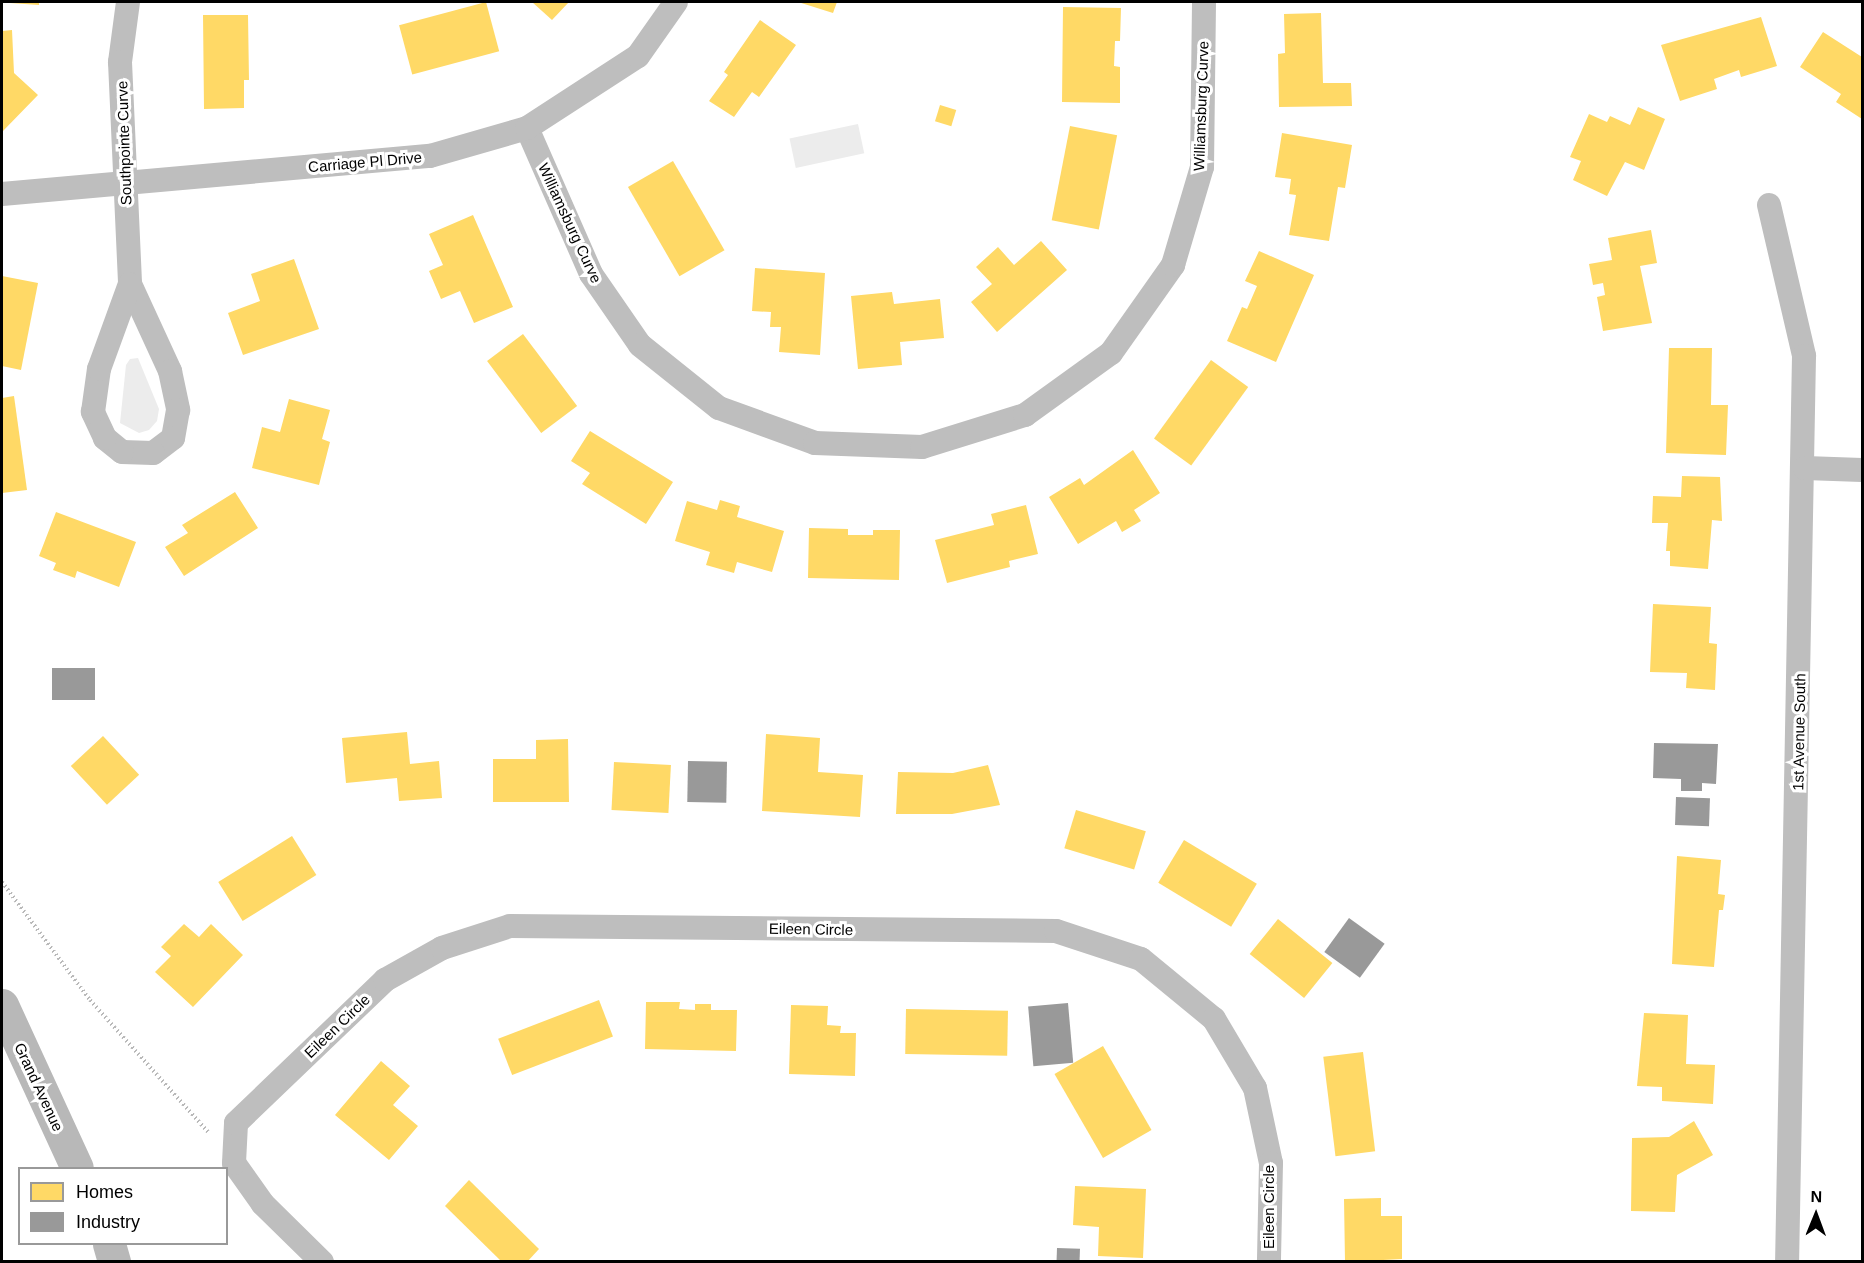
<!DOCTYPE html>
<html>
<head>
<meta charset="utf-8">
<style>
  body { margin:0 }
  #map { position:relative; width:1864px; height:1263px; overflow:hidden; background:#fff; font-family:Helvetica,sans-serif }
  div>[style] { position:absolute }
  .green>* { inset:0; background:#ececec; transform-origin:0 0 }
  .homes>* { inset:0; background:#ffd966; transform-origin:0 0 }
  .industry>* { inset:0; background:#999; transform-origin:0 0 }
  .path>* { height:4px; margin-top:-2px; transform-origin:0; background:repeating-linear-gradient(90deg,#b9b9b9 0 1.5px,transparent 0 4.5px) }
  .street>* { height:24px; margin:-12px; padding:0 12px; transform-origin:12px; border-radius:12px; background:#bebebe }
  .secondary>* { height:33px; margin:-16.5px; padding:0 16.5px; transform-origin:16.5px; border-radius:16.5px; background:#b8b8b8 }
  span { translate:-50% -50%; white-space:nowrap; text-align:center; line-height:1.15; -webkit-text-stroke:6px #fff; paint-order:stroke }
  .street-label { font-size:15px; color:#000 }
  .frame { position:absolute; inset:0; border:3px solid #000; pointer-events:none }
  .legend { position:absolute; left:18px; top:1167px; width:210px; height:78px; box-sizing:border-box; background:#fff; border:2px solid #999; margin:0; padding:8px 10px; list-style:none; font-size:18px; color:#000 }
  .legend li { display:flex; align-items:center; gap:12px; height:30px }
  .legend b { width:30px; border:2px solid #999 }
  .north { position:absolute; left:1786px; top:1185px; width:60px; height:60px; -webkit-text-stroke:4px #fff; paint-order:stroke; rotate:1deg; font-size:16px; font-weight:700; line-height:24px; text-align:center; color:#000 }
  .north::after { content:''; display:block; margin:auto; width:21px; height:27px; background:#000; clip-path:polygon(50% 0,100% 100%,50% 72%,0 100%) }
</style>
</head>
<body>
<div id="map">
  <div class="green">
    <div style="left:858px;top:124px;width:30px;height:70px;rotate:78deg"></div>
    <div style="clip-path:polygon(138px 358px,159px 409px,157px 421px,149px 430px,139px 433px,120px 423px,126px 365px,130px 359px)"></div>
  </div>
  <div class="homes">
    <div style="clip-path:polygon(10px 2px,39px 2px,39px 5px,10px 3px)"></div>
    <div style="left:486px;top:2px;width:51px;height:90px;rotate:75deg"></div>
    <div style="clip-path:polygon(532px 2px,569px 2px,552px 20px)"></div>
    <div style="clip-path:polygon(798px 2px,837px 2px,833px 13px)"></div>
    <div style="clip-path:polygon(1063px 7px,1121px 8px,1120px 41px,1115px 41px,1114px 66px,1120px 67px,1120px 103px,1062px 102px)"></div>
    <div style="clip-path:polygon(1321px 13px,1323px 83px,1351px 83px,1352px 106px,1279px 107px,1278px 54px,1285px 53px,1284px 14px)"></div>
    <div style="clip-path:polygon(203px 15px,248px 15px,249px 80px,244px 80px,244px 108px,204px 109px)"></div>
    <div style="clip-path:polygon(1761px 17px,1777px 66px,1741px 77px,1739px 70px,1714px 79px,1717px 89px,1680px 101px,1661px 45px)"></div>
    <div style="clip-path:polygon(760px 20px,796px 45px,759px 97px,752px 92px,734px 117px,709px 101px,728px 75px,724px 72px)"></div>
    <div style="clip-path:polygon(12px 30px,14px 73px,38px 95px,3px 131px,2px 31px)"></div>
    <div style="clip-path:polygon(1823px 32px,1862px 57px,1862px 119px,1836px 102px,1841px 94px,1800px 67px)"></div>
    <div style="left:940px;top:105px;width:17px;height:17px;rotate:17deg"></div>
    <div style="clip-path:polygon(1638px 107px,1665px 119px,1644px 170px,1625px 162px,1607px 196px,1573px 180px,1581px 161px,1570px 157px,1589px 114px,1607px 122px,1610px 116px,1630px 125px)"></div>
    <div style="left:1070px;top:126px;width:48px;height:96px;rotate:11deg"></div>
    <div style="clip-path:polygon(1282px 133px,1352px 145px,1345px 188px,1338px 187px,1329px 241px,1289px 235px,1296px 195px,1289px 194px,1291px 179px,1275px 177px)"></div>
    <div style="left:673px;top:161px;width:103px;height:52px;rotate:60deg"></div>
    <div style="clip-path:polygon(473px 215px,513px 307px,474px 323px,460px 291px,441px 299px,429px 271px,443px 265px,429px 234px)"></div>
    <div style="clip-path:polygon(1651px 230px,1657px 263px,1640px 266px,1652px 323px,1603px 331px,1597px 297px,1605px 295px,1603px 283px,1593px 285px,1589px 264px,1612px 260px,1608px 238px)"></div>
    <div style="clip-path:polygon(1041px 241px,1067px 270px,997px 332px,971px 302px,992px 284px,976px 267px,998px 247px,1014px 265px)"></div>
    <div style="clip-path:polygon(1259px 251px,1314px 275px,1276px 362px,1227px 341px,1242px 307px,1247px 309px,1257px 286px,1245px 281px)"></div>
    <div style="clip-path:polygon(294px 259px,319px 329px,243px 355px,228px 313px,260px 301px,251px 274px)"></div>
    <div style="clip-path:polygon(755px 268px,825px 273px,820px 355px,779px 352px,781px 327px,770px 327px,771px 312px,752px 311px)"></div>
    <div style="clip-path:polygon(2px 276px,38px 283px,21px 370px,2px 366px)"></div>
    <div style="clip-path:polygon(892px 292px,894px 304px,940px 299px,944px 338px,900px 342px,902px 365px,858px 369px,851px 296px)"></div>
    <div style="left:523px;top:334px;width:90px;height:45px;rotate:53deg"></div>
    <div style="clip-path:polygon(1669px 348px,1712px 348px,1711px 405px,1728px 405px,1726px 455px,1666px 453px)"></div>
    <div style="left:1211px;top:360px;width:46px;height:97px;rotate:36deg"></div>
    <div style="clip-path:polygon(14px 396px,27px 490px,2px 493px,2px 398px)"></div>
    <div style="clip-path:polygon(289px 399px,330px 410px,322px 439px,330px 442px,319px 485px,252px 468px,262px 427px,280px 432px)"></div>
    <div style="clip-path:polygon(590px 431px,673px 482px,646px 524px,582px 484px,590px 473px,571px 461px)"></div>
    <div style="clip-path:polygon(1133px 450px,1160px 493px,1134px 510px,1141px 521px,1122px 532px,1116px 521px,1078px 544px,1049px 497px,1080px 478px,1084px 485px)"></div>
    <div style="clip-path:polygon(1682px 476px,1720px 477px,1722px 521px,1712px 520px,1708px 569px,1670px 566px,1670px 551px,1666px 551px,1668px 523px,1652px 523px,1653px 496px,1681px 497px)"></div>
    <div style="clip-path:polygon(235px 492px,258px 528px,184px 576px,165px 547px,188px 533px,182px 525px)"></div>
    <div style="clip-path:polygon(720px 500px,740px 506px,737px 517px,784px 531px,772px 572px,737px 562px,734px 573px,706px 565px,710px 552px,675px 541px,687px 501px,717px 510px)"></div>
    <div style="clip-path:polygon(1026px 505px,1038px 554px,1009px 561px,1010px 567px,947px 583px,935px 540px,994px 525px,991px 514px)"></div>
    <div style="clip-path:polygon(56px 512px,136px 542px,119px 587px,77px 571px,75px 578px,53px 570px,56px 563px,39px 556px)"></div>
    <div style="clip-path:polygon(809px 528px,848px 529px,848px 535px,873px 535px,873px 530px,900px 530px,899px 580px,808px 578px)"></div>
    <div style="clip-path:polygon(1653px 604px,1711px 607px,1709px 643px,1717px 644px,1715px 690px,1686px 688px,1687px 673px,1650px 672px)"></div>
    <div style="clip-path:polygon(407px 732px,410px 764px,439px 761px,442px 798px,399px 801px,397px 778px,346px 783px,342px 738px)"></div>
    <div style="clip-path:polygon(766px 734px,820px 738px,818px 772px,863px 775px,860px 817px,762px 811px)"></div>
    <div style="left:103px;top:736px;width:53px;height:44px;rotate:47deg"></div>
    <div style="clip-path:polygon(568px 739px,569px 802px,493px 802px,493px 759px,536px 759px,536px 740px)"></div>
    <div style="left:614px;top:762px;width:57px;height:48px;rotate:3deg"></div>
    <div style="clip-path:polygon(988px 765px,1000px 805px,952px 814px,896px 814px,898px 772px,953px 773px)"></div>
    <div style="left:1076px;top:810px;width:73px;height:40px;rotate:17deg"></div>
    <div style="left:292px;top:836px;width:46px;height:87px;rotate:58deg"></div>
    <div style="left:1184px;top:840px;width:85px;height:50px;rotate:31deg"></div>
    <div style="clip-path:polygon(1677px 856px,1721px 860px,1718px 894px,1725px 895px,1723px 910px,1719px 910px,1714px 967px,1672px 964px)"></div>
    <div style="left:1278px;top:919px;width:70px;height:45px;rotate:39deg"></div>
    <div style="clip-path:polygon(184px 924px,199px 937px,211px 924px,243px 955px,193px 1007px,155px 972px,171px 956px,161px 947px)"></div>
    <div style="left:599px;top:1000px;width:39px;height:108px;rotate:69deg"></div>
    <div style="clip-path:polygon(646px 1002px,680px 1002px,679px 1009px,695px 1010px,695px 1004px,711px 1004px,711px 1010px,737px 1010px,736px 1051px,645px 1049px)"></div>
    <div style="clip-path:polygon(791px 1005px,828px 1006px,827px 1025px,841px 1026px,840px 1033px,856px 1033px,855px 1076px,789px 1074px)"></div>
    <div style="left:906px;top:1009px;width:102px;height:45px;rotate:1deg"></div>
    <div style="clip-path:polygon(1644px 1013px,1688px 1015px,1686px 1064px,1715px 1065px,1713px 1104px,1662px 1101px,1662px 1087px,1637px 1086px)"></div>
    <div style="left:1103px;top:1046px;width:97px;height:56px;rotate:60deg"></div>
    <div style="left:1363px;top:1052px;width:100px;height:40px;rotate:83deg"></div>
    <div style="clip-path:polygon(381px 1061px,410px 1086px,393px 1105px,418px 1126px,389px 1160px,335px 1115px)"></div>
    <div style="clip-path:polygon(1694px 1121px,1713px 1155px,1677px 1175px,1675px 1212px,1631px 1211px,1632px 1138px,1669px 1137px)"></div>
    <div style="clip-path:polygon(469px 1180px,539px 1249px,527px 1262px,502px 1262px,445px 1206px)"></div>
    <div style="clip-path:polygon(1075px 1186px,1146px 1189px,1143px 1258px,1098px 1256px,1099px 1227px,1073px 1225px)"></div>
    <div style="clip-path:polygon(1381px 1198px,1381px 1216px,1402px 1216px,1402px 1259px,1345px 1262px,1344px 1199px)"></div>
  </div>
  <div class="industry">
    <div style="left:95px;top:668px;width:32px;height:43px;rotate:90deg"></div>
    <div style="clip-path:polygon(1654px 743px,1718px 744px,1716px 784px,1702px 783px,1702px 791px,1681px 791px,1681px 779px,1653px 778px)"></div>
    <div style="left:688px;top:761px;width:39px;height:41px;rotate:1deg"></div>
    <div style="left:1676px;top:797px;width:34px;height:28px;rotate:2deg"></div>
    <div style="left:1349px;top:918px;width:44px;height:42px;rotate:36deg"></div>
    <div style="left:1068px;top:1003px;width:60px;height:40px;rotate:85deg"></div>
    <div style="left:1057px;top:1248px;width:23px;height:14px;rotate:2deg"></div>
  </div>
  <div class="path">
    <div style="left:2px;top:882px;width:147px;rotate:53.3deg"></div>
    <div style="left:90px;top:1000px;width:177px;rotate:48.2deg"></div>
  </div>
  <div class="street">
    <div style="left:128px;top:2px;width:61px;rotate:97.6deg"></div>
    <div style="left:120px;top:62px;width:222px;rotate:87.4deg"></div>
    <div style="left:130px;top:284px;width:96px;rotate:65.3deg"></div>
    <div style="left:170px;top:371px;width:40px;rotate:78deg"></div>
    <div style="left:178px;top:410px;width:28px;rotate:100deg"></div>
    <div style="left:173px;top:438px;width:25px;rotate:143deg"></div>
    <div style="left:153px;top:453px;width:31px;rotate:-178deg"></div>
    <div style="left:122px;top:452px;width:22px;rotate:-141deg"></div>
    <div style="left:105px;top:438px;width:29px;rotate:-115deg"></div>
    <div style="left:93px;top:412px;width:43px;rotate:-82.1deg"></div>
    <div style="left:99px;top:369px;width:90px;rotate:-70deg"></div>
    <div style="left:527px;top:128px;width:159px;rotate:66.3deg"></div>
    <div style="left:591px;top:274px;width:86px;rotate:55.4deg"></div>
    <div style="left:640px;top:345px;width:101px;rotate:38.6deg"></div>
    <div style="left:719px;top:408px;width:102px;rotate:20deg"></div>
    <div style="left:815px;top:443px;width:107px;rotate:2.1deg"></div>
    <div style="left:922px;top:447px;width:108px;rotate:-17.3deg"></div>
    <div style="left:1025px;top:415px;width:106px;rotate:-35.8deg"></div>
    <div style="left:1111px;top:353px;width:108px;rotate:-54.8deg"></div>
    <div style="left:1173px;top:265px;width:102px;rotate:-73.5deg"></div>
    <div style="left:1202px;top:167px;width:165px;rotate:-89.3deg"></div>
    <div style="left:2px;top:194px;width:430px;rotate:-5.1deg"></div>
    <div style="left:430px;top:156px;width:101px;rotate:-16.1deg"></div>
    <div style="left:527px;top:128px;width:132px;rotate:-33deg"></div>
    <div style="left:638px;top:56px;width:66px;rotate:-54.9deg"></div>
    <div style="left:1769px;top:205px;width:155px;rotate:76.9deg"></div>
    <div style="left:1804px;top:356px;width:906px;rotate:91.07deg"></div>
    <div style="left:1805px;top:468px;width:57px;rotate:2deg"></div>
    <div style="left:322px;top:1262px;width:83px;rotate:-135.5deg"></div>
    <div style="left:263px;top:1204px;width:50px;rotate:-125.3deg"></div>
    <div style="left:234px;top:1163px;width:40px;rotate:-87.1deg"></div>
    <div style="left:236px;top:1123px;width:207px;rotate:-43.8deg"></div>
    <div style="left:385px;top:980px;width:65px;rotate:-29.3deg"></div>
    <div style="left:442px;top:948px;width:71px;rotate:-17.9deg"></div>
    <div style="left:510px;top:926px;width:546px;rotate:0.52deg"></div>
    <div style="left:1056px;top:931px;width:89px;rotate:18.2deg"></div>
    <div style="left:1141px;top:959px;width:94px;rotate:39.4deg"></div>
    <div style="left:1214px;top:1019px;width:80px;rotate:59.3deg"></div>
    <div style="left:1255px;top:1088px;width:77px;rotate:78deg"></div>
    <div style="left:1271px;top:1163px;width:99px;rotate:91.2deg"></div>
  </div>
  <div class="secondary">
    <div style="left:2px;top:1005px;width:179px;rotate:65.3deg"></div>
    <div style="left:109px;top:1244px;width:19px;rotate:74deg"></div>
  </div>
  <div class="street-label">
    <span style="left:1201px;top:106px;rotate:-88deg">Williamsburg Curve</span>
    <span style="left:124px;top:143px;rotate:-92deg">Southpointe Curve</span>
    <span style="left:365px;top:162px;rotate:-5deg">Carriage Pl Drive</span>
    <span style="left:570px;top:223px;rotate:65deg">Williamsburg Curve</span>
    <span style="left:1799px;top:732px;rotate:-89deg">1st Avenue South</span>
    <span style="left:811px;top:929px;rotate:1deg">Eileen Circle</span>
    <span style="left:337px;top:1026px;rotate:-44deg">Eileen Circle</span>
    <span style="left:39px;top:1087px;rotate:65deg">Grand Avenue</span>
    <span style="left:1269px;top:1207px;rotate:-90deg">Eileen Circle</span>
  </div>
  <div class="frame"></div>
  <ul class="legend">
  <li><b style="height:16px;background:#ffd966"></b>Homes</li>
  <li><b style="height:16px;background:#999"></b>Industry</li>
  </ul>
  <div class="north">N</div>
</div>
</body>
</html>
